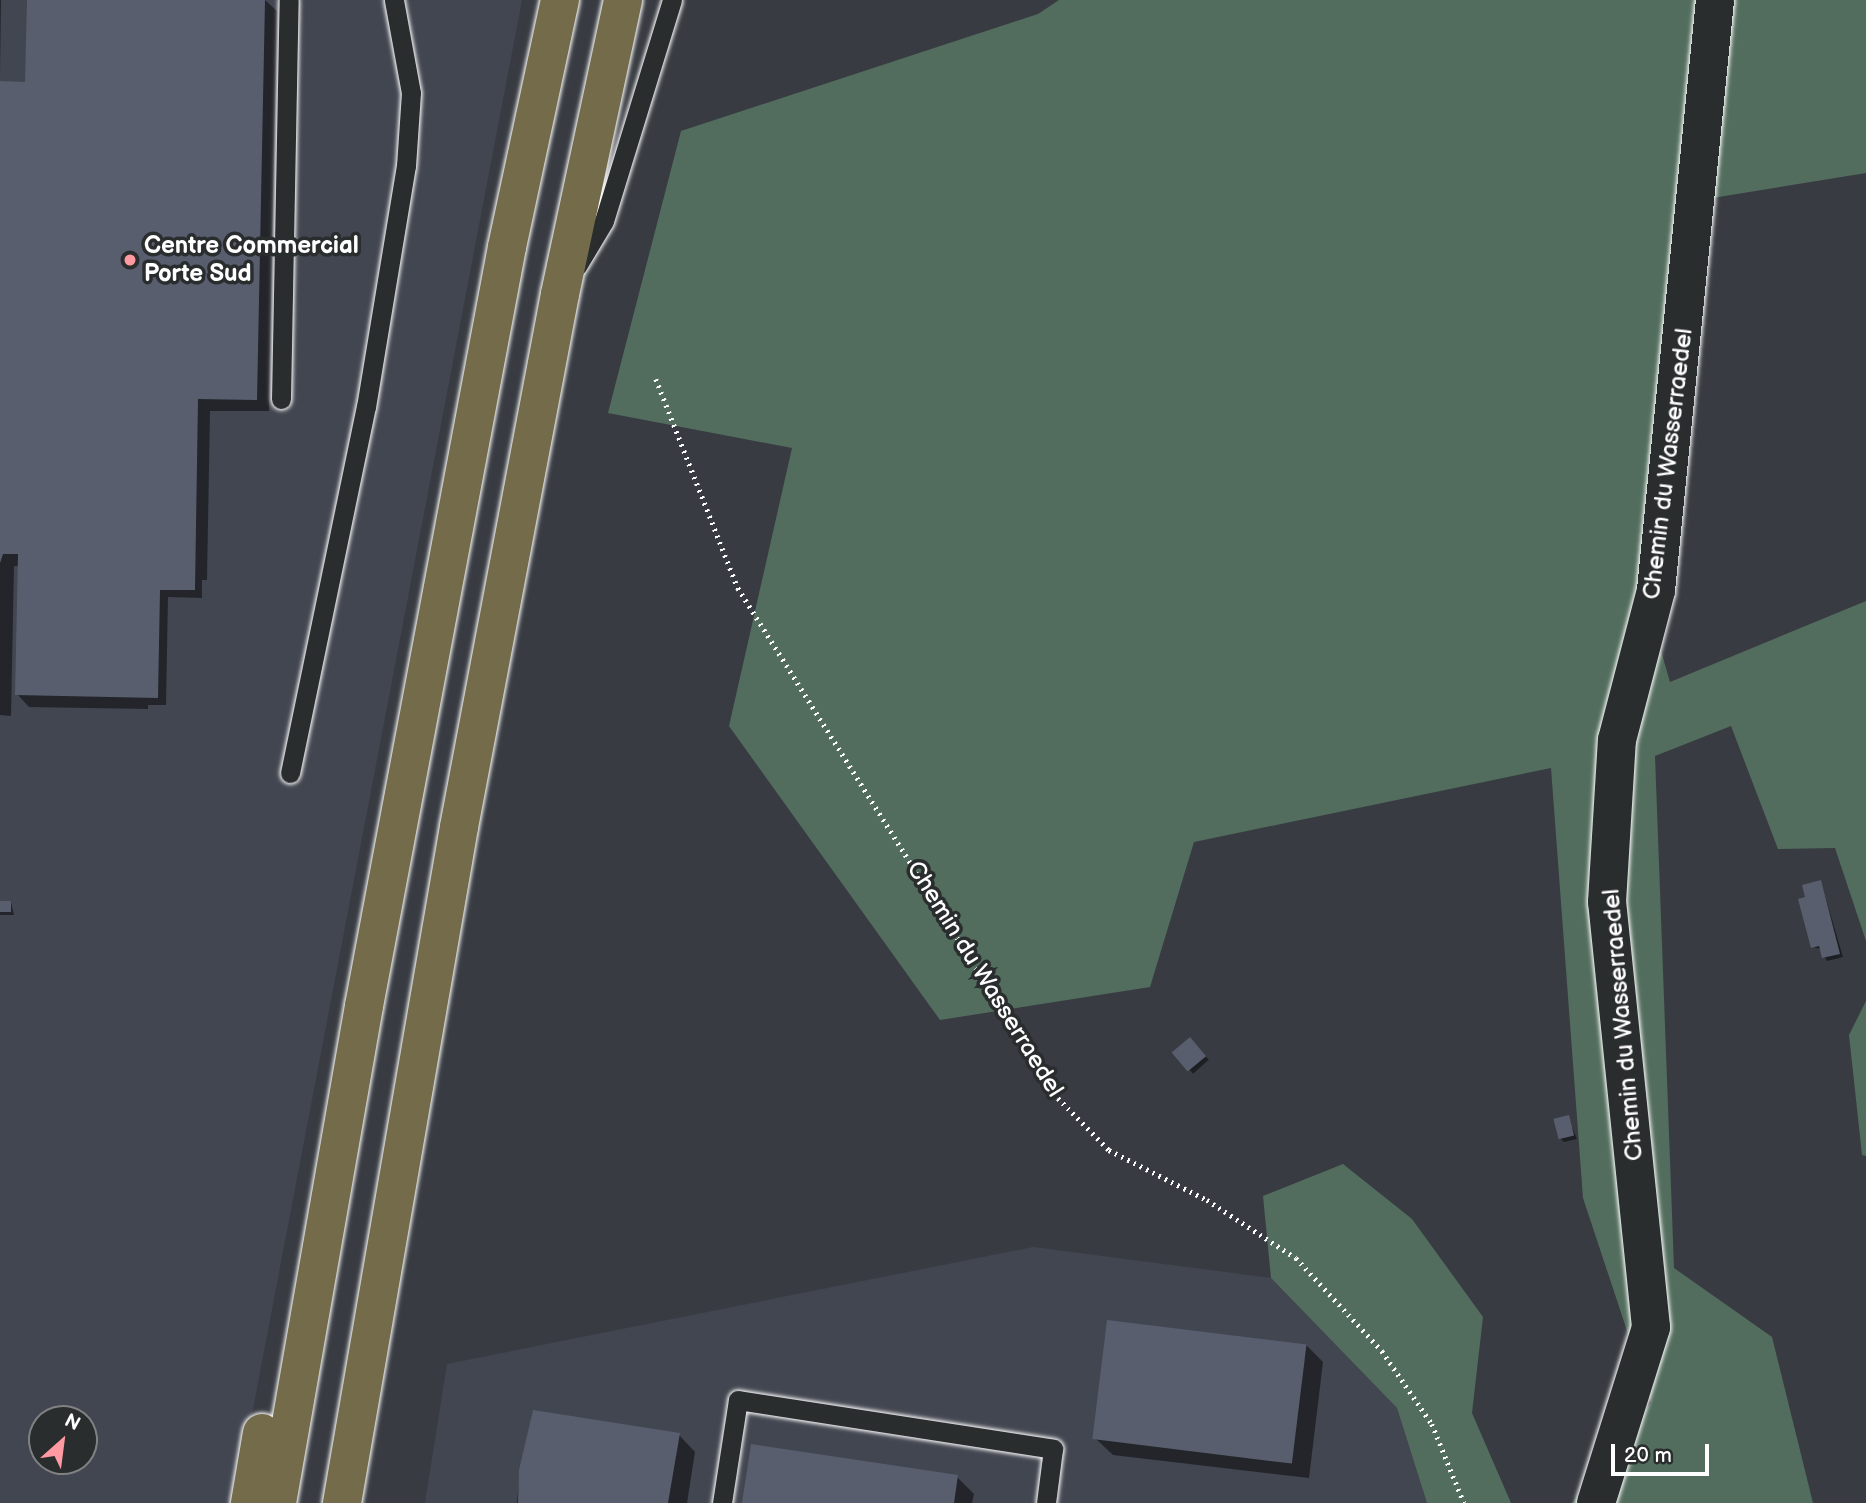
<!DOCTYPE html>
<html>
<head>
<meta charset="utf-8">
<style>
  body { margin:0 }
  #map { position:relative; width:1866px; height:1503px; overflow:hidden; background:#383c42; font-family:"Balsamiq Sans",sans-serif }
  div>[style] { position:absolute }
  .built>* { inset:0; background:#424650 }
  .green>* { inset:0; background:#526d5d }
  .shadow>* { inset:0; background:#0007; transform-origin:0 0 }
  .building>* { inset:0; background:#595e6f; transform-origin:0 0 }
  .path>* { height:4.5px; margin-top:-2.25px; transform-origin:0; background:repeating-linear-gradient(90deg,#fff 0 2px,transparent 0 7px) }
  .roads { filter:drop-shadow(0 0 2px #fff) drop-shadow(0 0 2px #fff) }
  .service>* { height:19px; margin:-9.5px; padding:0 9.5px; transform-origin:9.5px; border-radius:9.5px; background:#2a2d2e }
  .minor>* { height:38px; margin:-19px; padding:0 19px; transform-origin:19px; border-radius:19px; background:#2a2d2e }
  .trunk>* { height:38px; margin:-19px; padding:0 19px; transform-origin:19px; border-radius:19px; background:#746b4b }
  .dots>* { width:19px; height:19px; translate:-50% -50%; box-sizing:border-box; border:4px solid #2a2d2e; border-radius:50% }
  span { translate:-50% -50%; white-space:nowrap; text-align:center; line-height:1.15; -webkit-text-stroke:7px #2a2d2e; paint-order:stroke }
  .poi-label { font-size:24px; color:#fff; font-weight:700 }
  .left { translate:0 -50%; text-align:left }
  .street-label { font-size:24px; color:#fff }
  .north { position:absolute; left:28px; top:1405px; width:70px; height:70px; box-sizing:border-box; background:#2a2d2e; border:2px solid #7f8182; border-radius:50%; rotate:28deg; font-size:19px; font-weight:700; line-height:28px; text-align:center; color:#fff }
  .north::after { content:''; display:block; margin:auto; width:24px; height:32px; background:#ff9aa2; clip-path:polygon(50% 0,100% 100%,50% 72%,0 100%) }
  .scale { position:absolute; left:1611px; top:1444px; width:98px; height:32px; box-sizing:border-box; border:4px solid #fff; border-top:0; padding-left:9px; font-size:21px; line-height:24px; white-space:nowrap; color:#fff; -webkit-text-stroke:5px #2a2d2e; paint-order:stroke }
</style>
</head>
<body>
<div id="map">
  <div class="built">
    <div style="clip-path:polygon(evenodd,0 0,522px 0,235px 1503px,0 1503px,0 0,42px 1419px,84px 1419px,84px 1461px,42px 1461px,42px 1419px)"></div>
    <div style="clip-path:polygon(1033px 1247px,1271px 1278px,1397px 1408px,1427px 1503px,425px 1503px,447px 1364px)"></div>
  </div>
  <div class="green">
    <div style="clip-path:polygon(1059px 0,1866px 0,1866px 173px,1688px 202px,1642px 585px,1670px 682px,1866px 601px,1866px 941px,1835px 848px,1778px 849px,1731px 726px,1655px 756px,1674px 1268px,1772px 1337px,1813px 1503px,1572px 1503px,1651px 1403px,1583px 1198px,1551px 768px,1194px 842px,1150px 987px,940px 1020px,729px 726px,792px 448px,608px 413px,681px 131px,1038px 14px)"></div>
    <div style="clip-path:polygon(1866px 1001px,1866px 1156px,1862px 1155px,1849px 1035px)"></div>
    <div style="clip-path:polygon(1343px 1164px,1412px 1219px,1483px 1317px,1472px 1413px,1511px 1503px,1427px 1503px,1397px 1408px,1271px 1278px,1263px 1196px)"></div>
  </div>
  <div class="shadow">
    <div style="clip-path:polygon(0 0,1px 0,0 73px)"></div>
    <div style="clip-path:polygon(29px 0,265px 0,277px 11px,269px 411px,210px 411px,207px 580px,202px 580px,202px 598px,168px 597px,166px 705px,148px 705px,148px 709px,29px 707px,17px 694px,19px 566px,14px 566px,11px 716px,0 715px,0 83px,27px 83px)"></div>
    <div style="clip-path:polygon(1821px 882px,1843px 957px,1827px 961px,1821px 949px,1812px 947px,1807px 898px)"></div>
    <div style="clip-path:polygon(0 902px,11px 902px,14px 915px,0 915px)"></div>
    <div style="left:1190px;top:1039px;width:28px;height:21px;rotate:48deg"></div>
    <div style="clip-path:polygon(1568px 1117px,1577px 1139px,1564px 1142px,1560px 1138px)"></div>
    <div style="clip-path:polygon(1306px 1345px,1323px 1362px,1309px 1478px,1113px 1455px,1096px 1439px)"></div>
    <div style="clip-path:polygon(679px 1435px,695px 1452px,687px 1503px,517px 1503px,520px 1470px)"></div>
    <div style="clip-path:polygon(957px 1477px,974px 1494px,972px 1503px,743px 1503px)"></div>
  </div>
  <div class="building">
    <div style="clip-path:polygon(27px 0,265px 0,257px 400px,198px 399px,195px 590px,160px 590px,158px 698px,15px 695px,18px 554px,3px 554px,0 563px,0 81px,25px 82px)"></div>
    <div style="clip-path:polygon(1821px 880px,1840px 954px,1822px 958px,1819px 946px,1811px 948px,1798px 899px,1805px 897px,1802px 885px)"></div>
    <div style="left:0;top:901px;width:11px;height:11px"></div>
    <div style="left:1190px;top:1037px;width:25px;height:24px;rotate:50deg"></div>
    <div style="left:1569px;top:1115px;width:21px;height:16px;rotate:76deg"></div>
    <div style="left:1107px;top:1320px;width:201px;height:120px;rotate:7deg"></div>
    <div style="clip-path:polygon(533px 1410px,680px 1433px,668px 1503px,518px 1503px,519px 1470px)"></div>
    <div style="clip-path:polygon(751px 1444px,958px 1475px,954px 1503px,742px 1503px)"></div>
  </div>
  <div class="path">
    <div style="left:656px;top:379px;width:225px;rotate:68.6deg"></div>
    <div style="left:738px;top:588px;width:602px;rotate:57.89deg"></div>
    <div style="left:1058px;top:1098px;width:73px;rotate:45.6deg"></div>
    <div style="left:1109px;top:1150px;width:110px;rotate:27deg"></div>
    <div style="left:1207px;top:1200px;width:106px;rotate:33.1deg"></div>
    <div style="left:1296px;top:1258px;width:127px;rotate:47.2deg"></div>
    <div style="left:1382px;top:1351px;width:88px;rotate:55.6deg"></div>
    <div style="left:1432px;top:1424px;width:85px;rotate:67.9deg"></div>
  </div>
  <div class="roads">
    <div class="service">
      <div style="left:577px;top:266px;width:52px;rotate:-59deg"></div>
      <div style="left:604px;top:221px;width:231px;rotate:-72.9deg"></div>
      <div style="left:281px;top:399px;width:399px;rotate:-88.9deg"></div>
      <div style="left:290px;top:773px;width:374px;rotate:-78.3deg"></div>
      <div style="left:366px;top:407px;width:244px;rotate:-80.6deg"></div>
      <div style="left:406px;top:166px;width:73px;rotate:-86.1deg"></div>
      <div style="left:411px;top:93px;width:95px;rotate:-100.4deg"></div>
      <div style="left:722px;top:1503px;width:104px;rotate:-81.2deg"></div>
      <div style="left:738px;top:1400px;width:319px;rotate:8.8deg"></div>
      <div style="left:1053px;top:1449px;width:54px;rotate:97.4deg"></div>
    </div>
    <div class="minor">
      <div style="left:1596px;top:1503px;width:184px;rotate:-72.6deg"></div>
      <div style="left:1651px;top:1327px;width:427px;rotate:-95.9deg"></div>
      <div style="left:1607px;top:902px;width:162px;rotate:-86.5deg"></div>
      <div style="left:1617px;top:740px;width:155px;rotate:-75.4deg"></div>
      <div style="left:1656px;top:590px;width:593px;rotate:-84.29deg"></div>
    </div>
    <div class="trunk">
      <div style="left:250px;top:1503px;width:71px;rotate:-80.3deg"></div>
      <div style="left:277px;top:1503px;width:505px;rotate:-80.07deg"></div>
      <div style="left:364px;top:1006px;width:772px;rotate:-79.33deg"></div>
      <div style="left:507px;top:247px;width:253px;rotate:-77.9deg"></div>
      <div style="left:342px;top:1503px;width:686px;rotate:-80.18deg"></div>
      <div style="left:459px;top:827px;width:542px;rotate:-79.27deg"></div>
      <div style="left:560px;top:294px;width:301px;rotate:-77.9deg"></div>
    </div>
  </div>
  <div class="dots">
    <div style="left:130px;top:260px;background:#ff9aa2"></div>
  </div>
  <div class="poi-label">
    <span class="left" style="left:144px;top:260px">Centre Commercial<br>Porte Sud</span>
  </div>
  <div class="street-label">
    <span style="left:1668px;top:464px;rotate:-83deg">Chemin du Wasserraedel</span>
    <span style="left:985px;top:979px;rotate:58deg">Chemin du Wasserraedel</span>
    <span style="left:1623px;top:1025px;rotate:-95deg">Chemin du Wasserraedel</span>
  </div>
  <div class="north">N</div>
  <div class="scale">20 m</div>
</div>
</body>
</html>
